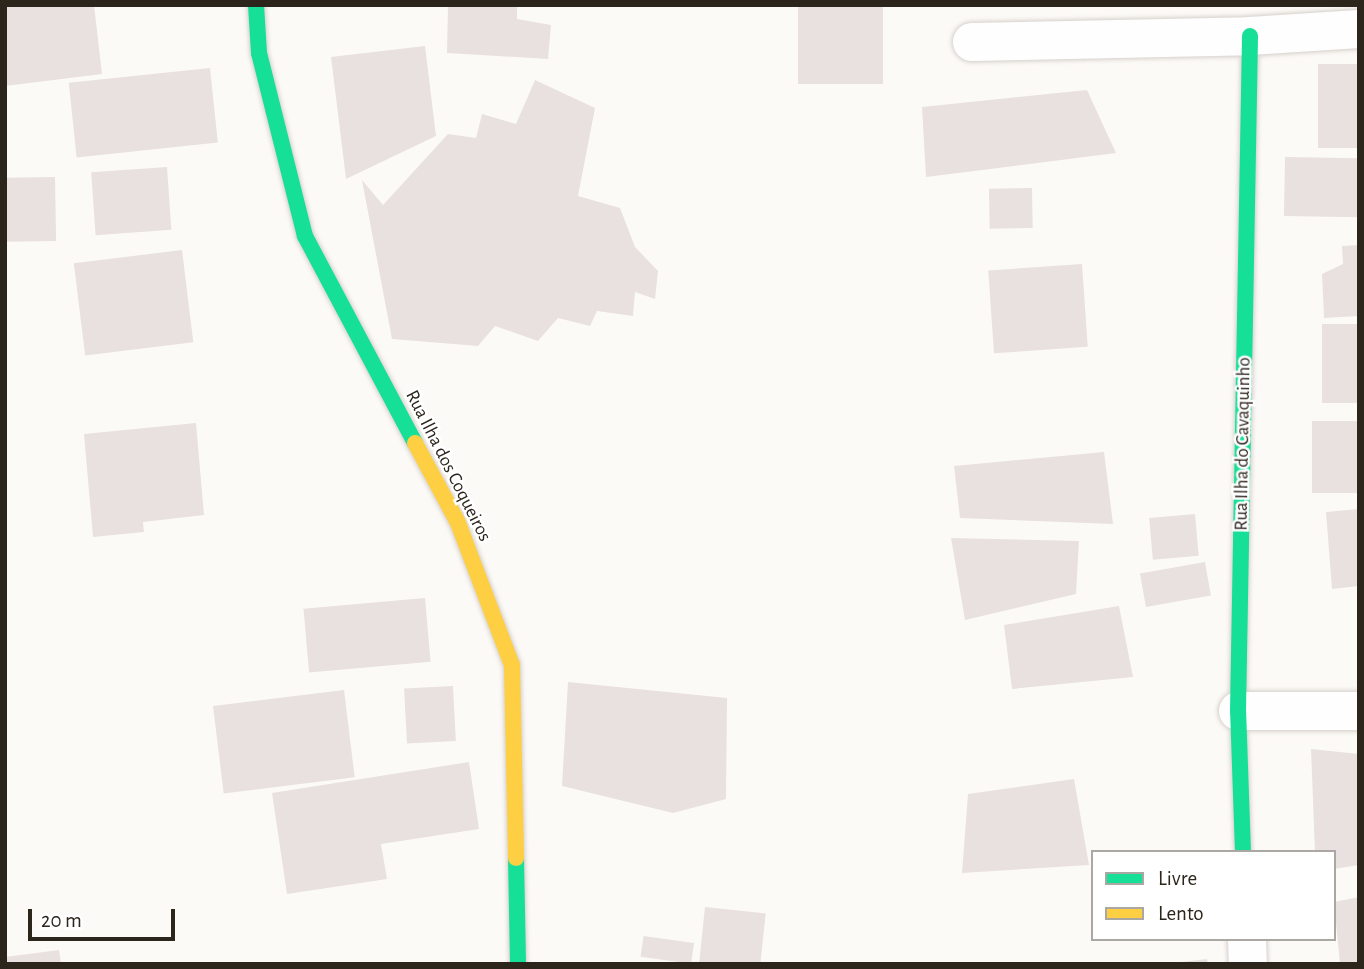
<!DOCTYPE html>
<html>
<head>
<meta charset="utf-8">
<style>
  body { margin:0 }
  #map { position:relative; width:1364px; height:969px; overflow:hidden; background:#fcfaf7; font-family:"Alegreya Sans",sans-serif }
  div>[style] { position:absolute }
  .building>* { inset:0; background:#e8e1df; transform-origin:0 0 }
  .roads { filter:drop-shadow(0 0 2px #d6d1cc) drop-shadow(0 0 2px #d6d1cc) }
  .street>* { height:38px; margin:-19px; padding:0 19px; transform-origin:19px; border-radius:19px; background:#fffefe }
  .fast>* { height:16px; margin:-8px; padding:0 8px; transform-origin:8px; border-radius:8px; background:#16e098 }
  .slow>* { height:16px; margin:-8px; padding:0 8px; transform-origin:8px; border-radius:8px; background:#ffcf43 }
  span { translate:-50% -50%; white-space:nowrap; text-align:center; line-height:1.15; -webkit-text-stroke:5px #fff; paint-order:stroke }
  .street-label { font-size:19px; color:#2c251c }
  .frame { position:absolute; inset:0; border:7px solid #2c251c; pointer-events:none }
  .legend { position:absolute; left:1091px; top:850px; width:245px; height:91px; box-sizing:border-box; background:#fff; border:2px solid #aba8a4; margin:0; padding:9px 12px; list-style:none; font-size:21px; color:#2c251c }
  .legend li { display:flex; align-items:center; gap:14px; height:35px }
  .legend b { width:35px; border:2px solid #aba8a4 }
  .scale { position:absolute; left:28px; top:909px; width:147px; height:32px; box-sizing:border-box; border:4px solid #2c251c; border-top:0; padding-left:9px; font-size:21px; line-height:24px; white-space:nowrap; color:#2c251c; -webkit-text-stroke:5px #fff; paint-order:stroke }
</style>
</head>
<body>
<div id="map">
  <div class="building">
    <div style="clip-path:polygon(5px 5px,94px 5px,102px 74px,5px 86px)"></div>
    <div style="clip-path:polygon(448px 5px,517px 5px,517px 19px,551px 25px,548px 59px,447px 53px)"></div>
    <div style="left:798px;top:5px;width:85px;height:79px"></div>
    <div style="clip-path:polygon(425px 46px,436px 136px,346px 179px,331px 57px)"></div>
    <div style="left:1318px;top:64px;width:41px;height:84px"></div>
    <div style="left:210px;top:68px;width:75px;height:142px;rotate:84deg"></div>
    <div style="clip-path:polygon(535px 80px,595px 108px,578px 196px,620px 208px,635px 247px,658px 271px,655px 299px,635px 292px,633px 316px,597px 311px,590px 326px,558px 318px,538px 341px,495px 326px,478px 346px,392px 339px,362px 180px,383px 205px,448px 134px,476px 138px,482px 114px,516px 124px)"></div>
    <div style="clip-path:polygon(1087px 90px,1116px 153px,926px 177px,922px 107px)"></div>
    <div style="left:1285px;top:157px;width:74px;height:59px;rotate:1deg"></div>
    <div style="left:167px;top:167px;width:63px;height:76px;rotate:86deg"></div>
    <div style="left:55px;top:177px;width:64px;height:50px;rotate:89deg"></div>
    <div style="left:1032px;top:188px;width:40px;height:43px;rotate:89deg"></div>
    <div style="clip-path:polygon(1359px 245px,1359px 316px,1324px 318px,1322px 274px,1343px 264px,1342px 246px)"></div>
    <div style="left:182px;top:250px;width:93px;height:109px;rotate:83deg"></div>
    <div style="left:1082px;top:264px;width:83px;height:94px;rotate:86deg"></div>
    <div style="left:1322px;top:324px;width:37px;height:79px"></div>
    <div style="left:1359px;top:421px;width:72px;height:47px;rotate:90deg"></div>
    <div style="clip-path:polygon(196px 423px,204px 515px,143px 522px,144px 532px,93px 537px,84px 434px)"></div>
    <div style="clip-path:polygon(1104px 452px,1113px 524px,960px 518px,954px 466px)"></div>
    <div style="clip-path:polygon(1359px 509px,1359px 586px,1332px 589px,1326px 512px)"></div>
    <div style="left:1195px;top:514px;width:42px;height:46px;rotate:85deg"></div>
    <div style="clip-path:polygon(951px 538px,1079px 541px,1076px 594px,965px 620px)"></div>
    <div style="left:1205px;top:562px;width:34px;height:66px;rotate:80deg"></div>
    <div style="left:425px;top:598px;width:64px;height:122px;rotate:85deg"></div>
    <div style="clip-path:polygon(1119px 606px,1133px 677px,1012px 689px,1004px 625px)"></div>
    <div style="clip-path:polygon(568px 682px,727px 698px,726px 799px,673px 813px,562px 786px)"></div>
    <div style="left:453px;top:686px;width:55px;height:49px;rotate:87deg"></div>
    <div style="left:344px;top:690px;width:88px;height:132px;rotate:83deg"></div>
    <div style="clip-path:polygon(1311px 749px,1359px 754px,1359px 865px,1334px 869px,1334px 852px,1315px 852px)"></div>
    <div style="clip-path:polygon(469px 762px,479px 829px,381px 844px,387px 879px,287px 894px,272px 793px)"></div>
    <div style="clip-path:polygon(1074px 779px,1089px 865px,962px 873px,968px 794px)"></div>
    <div style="clip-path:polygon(1359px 897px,1359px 964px,1340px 964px,1334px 902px)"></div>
    <div style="left:705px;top:907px;width:61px;height:57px;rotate:6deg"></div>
    <div style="left:694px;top:943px;width:21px;height:51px;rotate:98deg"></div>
    <div style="clip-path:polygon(59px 950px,61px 964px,5px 964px,5px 957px)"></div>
    <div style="clip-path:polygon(1207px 959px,1208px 964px,1181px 964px,1181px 962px)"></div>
  </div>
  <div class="roads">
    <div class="street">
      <div style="left:972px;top:42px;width:278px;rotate:-1.2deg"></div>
      <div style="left:1250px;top:36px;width:109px;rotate:-3.7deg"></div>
      <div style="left:1238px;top:711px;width:121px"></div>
      <div style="left:1247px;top:939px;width:25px;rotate:88deg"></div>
    </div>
    <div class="fast">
      <div style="left:256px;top:5px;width:48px;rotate:86.4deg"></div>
      <div style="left:259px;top:53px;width:189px;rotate:75.9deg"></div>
      <div style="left:305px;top:236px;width:234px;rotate:62deg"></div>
      <div style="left:1243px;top:852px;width:141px;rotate:-92deg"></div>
      <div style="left:1238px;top:711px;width:675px;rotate:-88.98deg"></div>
      <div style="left:516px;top:858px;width:106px;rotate:88.9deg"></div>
    </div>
    <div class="slow">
      <div style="left:415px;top:443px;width:91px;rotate:61.7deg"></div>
      <div style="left:458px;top:523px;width:152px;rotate:69.2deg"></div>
      <div style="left:512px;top:665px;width:193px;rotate:88.8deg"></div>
    </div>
  </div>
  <div class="street-label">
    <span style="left:1243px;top:444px;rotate:-89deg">Rua Ilha do Cavaquinho</span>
    <span style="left:448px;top:466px;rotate:63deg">Rua Ilha dos Coqueiros</span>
  </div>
  <div class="frame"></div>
  <ul class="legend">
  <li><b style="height:9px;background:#16e098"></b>Livre</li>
  <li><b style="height:9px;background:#ffcf43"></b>Lento</li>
  </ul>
  <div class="scale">20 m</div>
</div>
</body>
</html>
